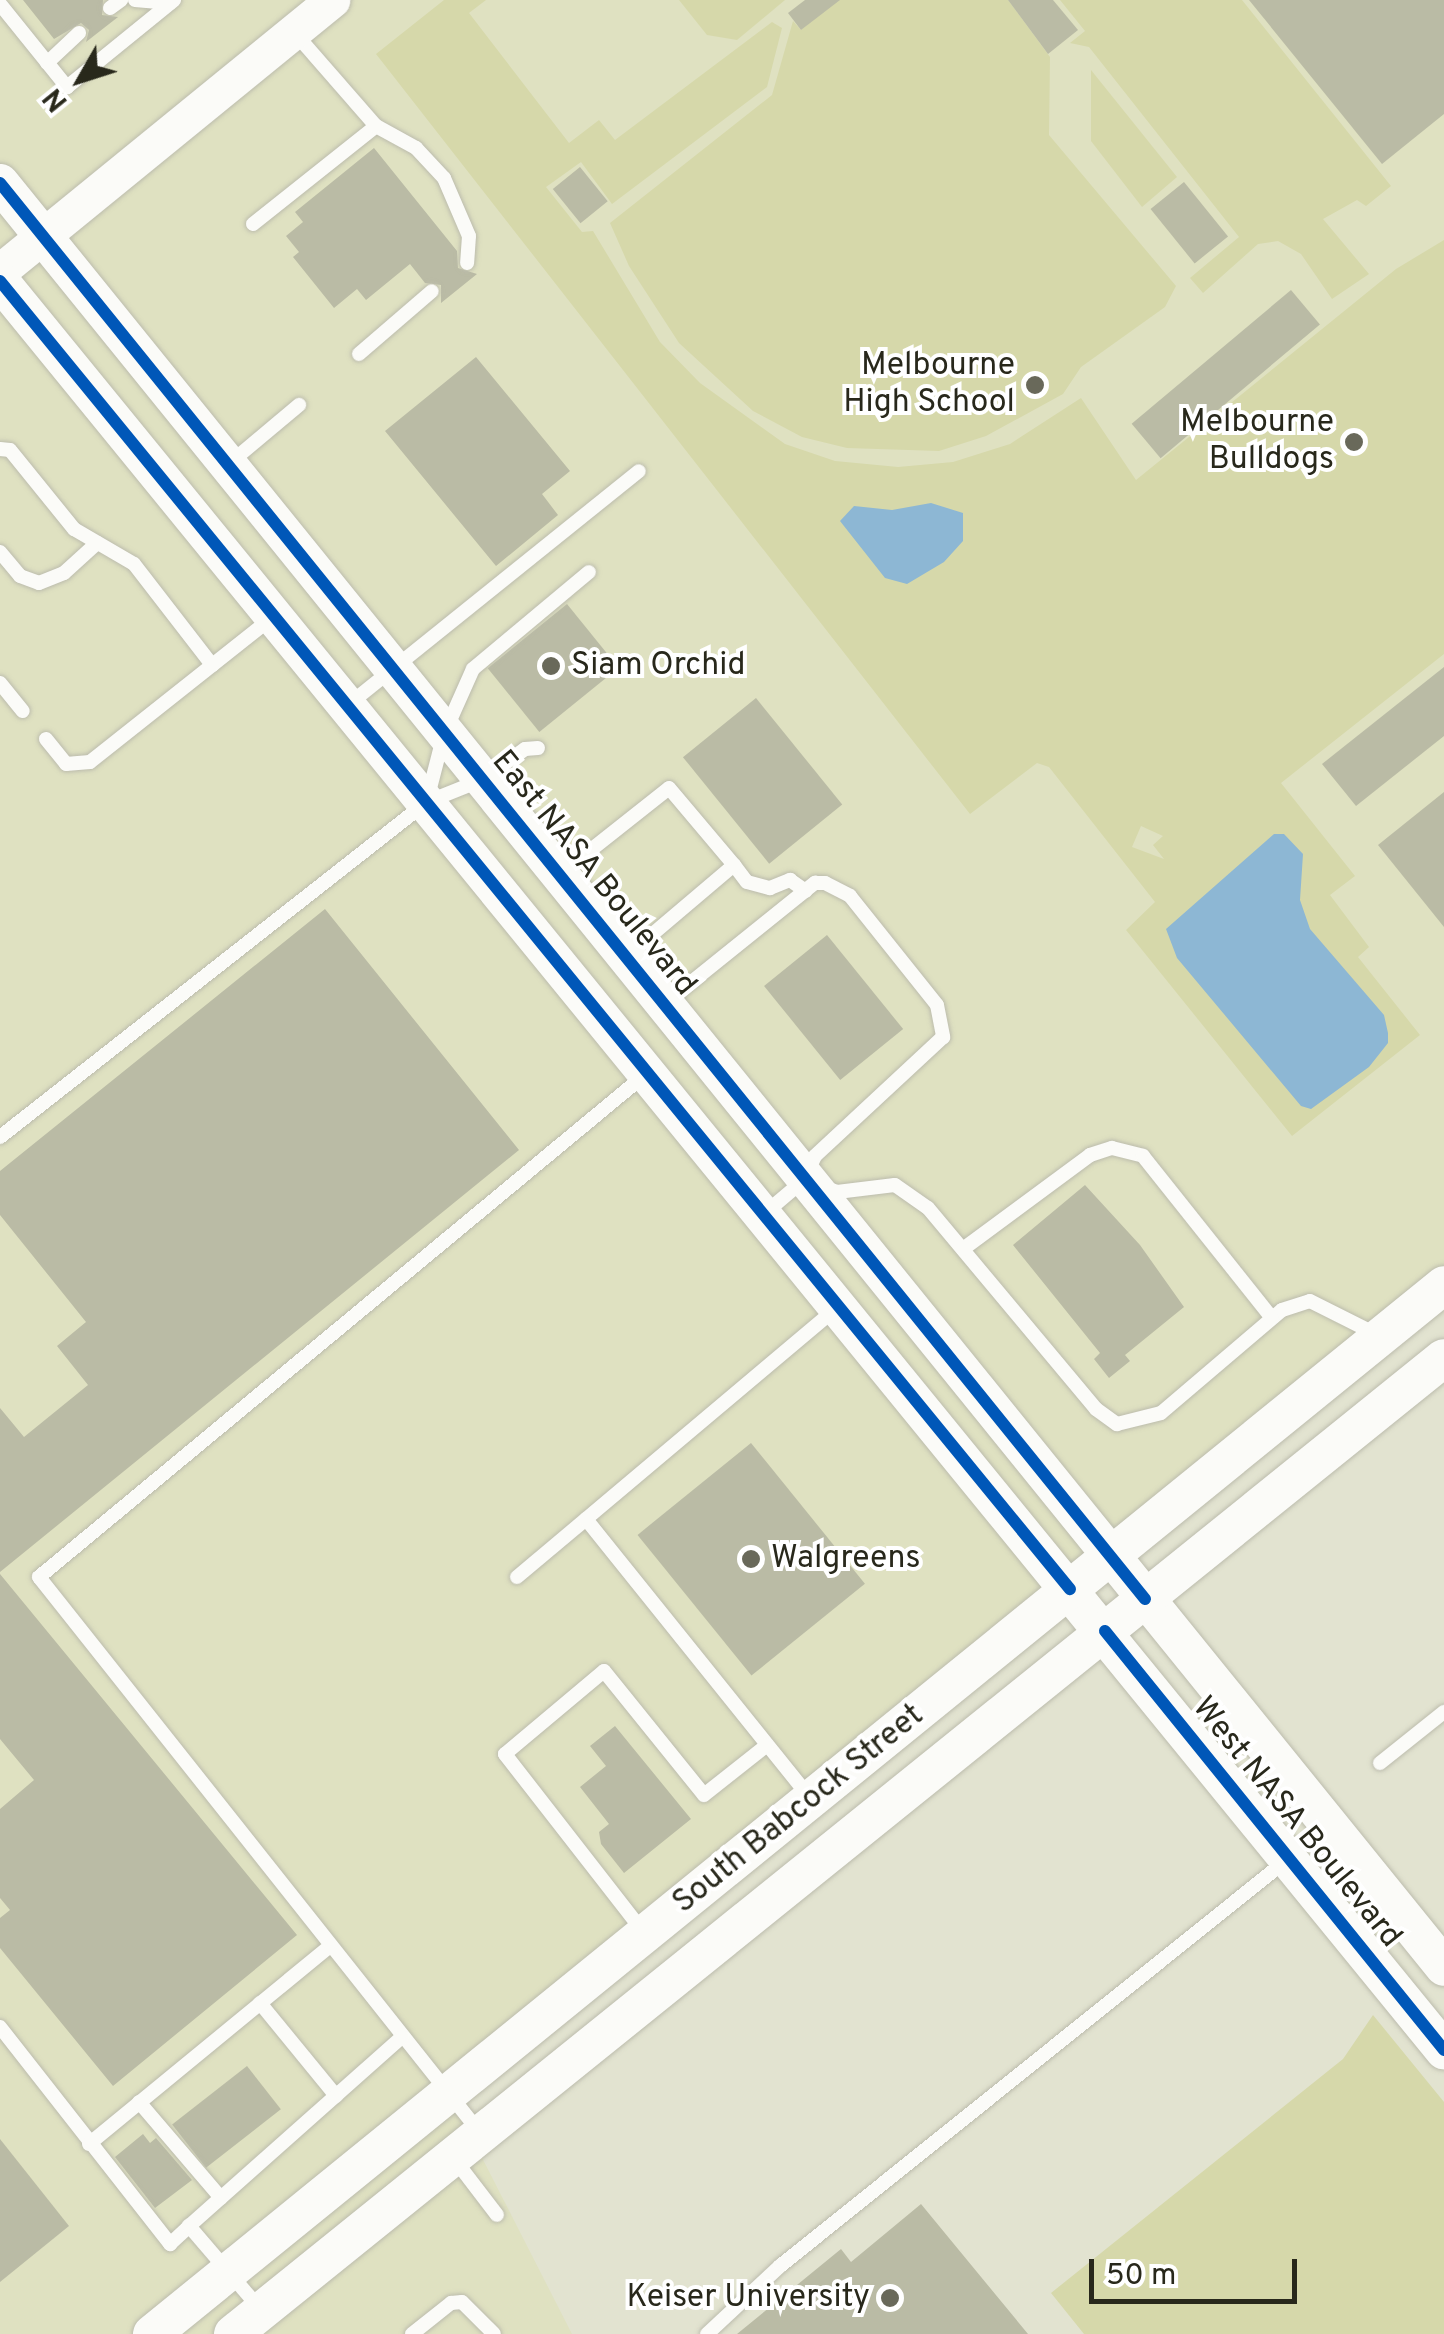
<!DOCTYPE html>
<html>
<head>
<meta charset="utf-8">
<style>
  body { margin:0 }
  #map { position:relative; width:1444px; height:2334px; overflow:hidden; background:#e2e3d0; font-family:Overpass,sans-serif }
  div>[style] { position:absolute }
  .built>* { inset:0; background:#dfe1c1 }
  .green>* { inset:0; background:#d6d8aa }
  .water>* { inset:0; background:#8db7d4 }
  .building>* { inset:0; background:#babba5; transform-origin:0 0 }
  .roads { filter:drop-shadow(0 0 2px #bcbcad) drop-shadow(0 0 2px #bcbcad) }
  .service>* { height:14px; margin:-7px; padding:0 7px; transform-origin:7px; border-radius:7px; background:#fbfbf8 }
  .tertiary>* { height:35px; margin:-17.5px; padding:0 17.5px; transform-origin:17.5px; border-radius:17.5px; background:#fbfbf8 }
  .secondary>* { height:38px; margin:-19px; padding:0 19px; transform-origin:19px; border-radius:19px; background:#fbfbf8 }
  .cycleway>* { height:12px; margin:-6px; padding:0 6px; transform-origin:6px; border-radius:6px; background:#0057b8 }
  .dots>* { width:28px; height:28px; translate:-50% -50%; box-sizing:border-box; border:5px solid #fff; border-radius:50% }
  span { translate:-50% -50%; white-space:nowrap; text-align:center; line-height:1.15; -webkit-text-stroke:8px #fff; paint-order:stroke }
  .poi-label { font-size:32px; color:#28281b }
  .right { translate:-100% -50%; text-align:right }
  .left { translate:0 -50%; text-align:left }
  .street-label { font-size:32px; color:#28281b }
  .north { position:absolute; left:30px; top:30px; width:100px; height:100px; -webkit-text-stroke:8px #fff; paint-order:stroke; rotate:231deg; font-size:28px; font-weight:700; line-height:40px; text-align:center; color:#28281b }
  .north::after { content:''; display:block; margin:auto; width:35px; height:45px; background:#28281b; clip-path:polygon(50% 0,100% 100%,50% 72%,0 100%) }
  .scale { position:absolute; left:1089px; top:2259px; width:208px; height:45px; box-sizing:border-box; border:5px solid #28281b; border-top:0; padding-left:12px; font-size:30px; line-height:35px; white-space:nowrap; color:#28281b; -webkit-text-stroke:8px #fff; paint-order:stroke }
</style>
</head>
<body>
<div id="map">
  <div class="built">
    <div style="clip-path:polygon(0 0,1444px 0,1444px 1287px,449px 2093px,572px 2334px,0 2334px)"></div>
  </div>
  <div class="green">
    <div style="clip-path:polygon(evenodd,444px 0,486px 0,469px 13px,569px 143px,599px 120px,615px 140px,772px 22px,782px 28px,767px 87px,612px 204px,581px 162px,546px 187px,582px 232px,593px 231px,660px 342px,700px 383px,785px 444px,835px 461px,898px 467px,953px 462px,1010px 444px,1081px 398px,1136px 480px,1396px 269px,1444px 240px,1444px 654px,1281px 783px,1355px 876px,1330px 895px,1369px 947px,1358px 957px,1420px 1035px,1292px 1136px,1126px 930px,1155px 902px,1049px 767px,1037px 763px,970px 814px,376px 54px,444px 0,1141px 826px,1163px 836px,1153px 845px,1164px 859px,1132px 847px,1141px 826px)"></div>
    <div style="clip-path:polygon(679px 0,785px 0,737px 40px,707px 35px)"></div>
    <div style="clip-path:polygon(837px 0,1008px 0,1050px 57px,1049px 135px,1176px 286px,1165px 307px,1081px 367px,1063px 394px,986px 436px,939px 451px,847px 448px,802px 437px,753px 411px,679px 343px,629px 266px,610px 223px,772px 95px,793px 21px,801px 30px)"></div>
    <div style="clip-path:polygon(1060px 0,1242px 0,1391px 186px,1366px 206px,1357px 200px,1323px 219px,1369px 274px,1332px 299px,1301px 254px,1278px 241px,1258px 244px,1203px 293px,1190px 278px,1239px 237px,1089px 47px,1070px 43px,1085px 31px)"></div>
    <div style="clip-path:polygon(1091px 70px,1177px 177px,1142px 207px,1091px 141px)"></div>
    <div style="clip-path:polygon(1373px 2015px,1444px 2102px,1444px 2334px,1084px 2334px,1051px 2293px,1343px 2059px)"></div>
  </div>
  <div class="water">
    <div style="clip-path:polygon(931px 503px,963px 513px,963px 541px,944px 562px,907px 584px,885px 578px,840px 521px,854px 506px,892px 510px)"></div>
    <div style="clip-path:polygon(1274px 834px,1284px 834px,1303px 854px,1300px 900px,1310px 929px,1384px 1015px,1388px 1033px,1388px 1043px,1369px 1067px,1311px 1109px,1301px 1106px,1177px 958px,1166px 929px)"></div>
  </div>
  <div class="building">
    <div style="clip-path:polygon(23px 0,103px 0,102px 15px,118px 17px,86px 42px,89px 30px,81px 23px,54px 39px)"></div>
    <div style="clip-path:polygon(805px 0,840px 0,801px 30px,788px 13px)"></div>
    <div style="clip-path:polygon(1008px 0,1053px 0,1078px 30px,1048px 54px)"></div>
    <div style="clip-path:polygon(1249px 0,1444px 0,1444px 114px,1382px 164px)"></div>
    <div style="clip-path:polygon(374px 148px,457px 251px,458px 268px,477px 274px,441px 303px,441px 285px,425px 283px,410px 264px,366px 300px,357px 289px,334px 308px,293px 257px,299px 252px,286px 236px,303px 222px,295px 212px)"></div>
    <div style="left:580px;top:167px;width:44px;height:35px;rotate:51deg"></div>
    <div style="left:1184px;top:182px;width:70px;height:43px;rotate:51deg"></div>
    <div style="left:1291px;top:290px;width:45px;height:208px;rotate:50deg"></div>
    <div style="clip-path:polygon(476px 357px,570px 471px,542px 494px,558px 515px,496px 566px,385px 431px)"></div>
    <div style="left:567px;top:604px;width:82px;height:102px;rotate:51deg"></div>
    <div style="clip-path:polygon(1444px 667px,1444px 736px,1356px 806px,1322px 764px)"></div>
    <div style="left:756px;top:698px;width:137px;height:94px;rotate:51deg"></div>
    <div style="clip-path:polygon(1444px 792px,1444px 927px,1378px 845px)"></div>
    <div style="clip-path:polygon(325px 909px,519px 1150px,0 1572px,0 1408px,24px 1437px,88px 1385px,57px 1346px,86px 1322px,0 1215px,0 1171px)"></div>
    <div style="left:827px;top:935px;width:121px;height:81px;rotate:51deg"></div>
    <div style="clip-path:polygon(1085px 1185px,1140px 1245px,1184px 1307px,1125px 1355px,1130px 1361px,1109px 1378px,1094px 1359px,1100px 1353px,1013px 1245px)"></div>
    <div style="left:751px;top:1443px;width:181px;height:146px;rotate:51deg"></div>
    <div style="clip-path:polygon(0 1574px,297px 1935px,113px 2086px,0 1948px,0 1918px,10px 1910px,0 1898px,0 1809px,34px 1780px,0 1739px)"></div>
    <div style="clip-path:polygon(615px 1726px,691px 1819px,624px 1873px,601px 1844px,599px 1832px,609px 1824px,580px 1787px,606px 1766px,590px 1746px)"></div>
    <div style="left:247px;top:2066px;width:55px;height:95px;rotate:52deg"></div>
    <div style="clip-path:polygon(143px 2134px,150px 2143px,156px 2138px,192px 2180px,155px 2208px,115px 2157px)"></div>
    <div style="clip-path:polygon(0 2139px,69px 2226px,0 2282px)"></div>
    <div style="clip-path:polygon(921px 2204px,1028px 2334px,737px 2334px,841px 2249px,851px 2262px)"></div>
  </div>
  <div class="roads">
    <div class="service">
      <div style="left:135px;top:0;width:35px;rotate:5deg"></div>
      <div style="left:0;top:4px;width:107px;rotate:51.1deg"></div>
      <div style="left:67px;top:87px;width:138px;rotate:-39.1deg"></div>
      <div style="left:110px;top:8px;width:14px;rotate:-36deg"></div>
      <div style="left:47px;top:63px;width:44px;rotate:-43.2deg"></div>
      <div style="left:376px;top:126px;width:46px;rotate:28.8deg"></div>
      <div style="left:416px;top:148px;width:41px;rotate:47deg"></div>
      <div style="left:444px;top:178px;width:63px;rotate:66.7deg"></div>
      <div style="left:469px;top:236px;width:27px;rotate:94deg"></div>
      <div style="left:253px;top:224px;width:157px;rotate:-38.5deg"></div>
      <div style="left:376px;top:126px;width:125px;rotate:-131.1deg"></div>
      <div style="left:359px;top:354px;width:96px;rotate:-40.8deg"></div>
      <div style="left:0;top:449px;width:10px;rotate:6deg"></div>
      <div style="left:10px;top:450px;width:102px;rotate:51deg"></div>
      <div style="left:74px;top:529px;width:69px;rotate:30.3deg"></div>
      <div style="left:134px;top:564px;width:128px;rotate:52.3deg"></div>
      <div style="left:231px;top:462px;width:89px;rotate:-40deg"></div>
      <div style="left:0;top:552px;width:31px;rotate:50deg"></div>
      <div style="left:20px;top:576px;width:20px;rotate:20deg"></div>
      <div style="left:39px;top:583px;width:27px;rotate:-22deg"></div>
      <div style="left:64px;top:573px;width:45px;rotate:-42.3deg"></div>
      <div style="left:0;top:683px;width:36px;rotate:51deg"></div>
      <div style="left:348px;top:705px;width:373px;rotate:-38.8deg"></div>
      <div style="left:46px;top:739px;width:32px;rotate:51deg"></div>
      <div style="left:66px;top:764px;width:24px;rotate:-5deg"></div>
      <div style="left:90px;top:762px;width:235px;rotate:-38.4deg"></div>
      <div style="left:428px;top:796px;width:64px;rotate:-75.5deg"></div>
      <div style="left:444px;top:734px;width:71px;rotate:-66deg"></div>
      <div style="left:473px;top:669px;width:151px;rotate:-39.9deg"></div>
      <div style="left:734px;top:865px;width:21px;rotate:53deg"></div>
      <div style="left:747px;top:882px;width:24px;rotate:15deg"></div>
      <div style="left:770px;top:888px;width:22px;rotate:-22deg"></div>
      <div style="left:790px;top:880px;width:19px;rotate:35deg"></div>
      <div style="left:563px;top:872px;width:135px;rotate:-38.4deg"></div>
      <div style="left:669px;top:788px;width:101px;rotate:49.8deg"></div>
      <div style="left:734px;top:865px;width:138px;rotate:139.7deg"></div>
      <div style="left:668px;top:1001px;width:189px;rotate:-38.8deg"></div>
      <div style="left:815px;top:883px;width:10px"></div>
      <div style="left:825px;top:883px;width:28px;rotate:27deg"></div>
      <div style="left:850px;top:896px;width:139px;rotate:51.4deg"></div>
      <div style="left:937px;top:1005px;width:33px;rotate:79deg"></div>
      <div style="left:943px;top:1037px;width:175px;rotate:137.1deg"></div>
      <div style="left:815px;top:1156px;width:26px;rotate:115deg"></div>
      <div style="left:804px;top:1180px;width:52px;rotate:139.6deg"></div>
      <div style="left:0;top:1137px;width:543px;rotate:-38.12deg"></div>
      <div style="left:427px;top:802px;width:59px;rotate:-21.8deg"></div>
      <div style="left:482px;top:780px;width:53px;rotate:-35.8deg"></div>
      <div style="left:525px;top:749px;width:13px;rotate:-4deg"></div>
      <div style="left:824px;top:1187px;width:14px;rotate:21deg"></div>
      <div style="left:837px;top:1192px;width:58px;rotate:-6.9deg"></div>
      <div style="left:895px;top:1185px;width:40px;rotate:34.9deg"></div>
      <div style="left:928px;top:1208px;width:262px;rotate:50.1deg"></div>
      <div style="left:1096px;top:1409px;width:26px;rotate:36deg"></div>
      <div style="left:1117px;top:1424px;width:45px;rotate:-14deg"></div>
      <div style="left:1161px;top:1413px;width:159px;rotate:-40.4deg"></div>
      <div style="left:1282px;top:1310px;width:29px;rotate:-18deg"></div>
      <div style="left:1310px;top:1301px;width:78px;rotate:26.6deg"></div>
      <div style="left:963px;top:1249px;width:158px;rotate:-36.5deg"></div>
      <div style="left:1090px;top:1155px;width:23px;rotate:-18deg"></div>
      <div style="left:1112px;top:1148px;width:32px;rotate:14deg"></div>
      <div style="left:1143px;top:1156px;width:207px;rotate:51.5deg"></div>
      <div style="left:517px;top:1577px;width:90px;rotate:-40deg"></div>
      <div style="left:1380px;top:1763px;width:82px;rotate:-38.6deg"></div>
      <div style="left:811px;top:1799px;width:359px;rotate:-128.8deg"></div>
      <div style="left:586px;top:1519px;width:329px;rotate:-40.1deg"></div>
      <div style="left:645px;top:1934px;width:228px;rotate:-127.9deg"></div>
      <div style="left:505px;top:1754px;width:129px;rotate:-40deg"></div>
      <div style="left:604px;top:1671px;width:159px;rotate:51.1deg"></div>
      <div style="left:704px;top:1795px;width:80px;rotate:-38.4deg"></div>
      <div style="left:260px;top:2003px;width:120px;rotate:50.7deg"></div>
      <div style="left:0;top:2027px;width:276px;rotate:51.9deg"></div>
      <div style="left:170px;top:2244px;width:26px;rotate:-43deg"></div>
      <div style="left:139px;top:2102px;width:126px;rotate:49.5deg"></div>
      <div style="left:481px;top:2134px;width:711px;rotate:-128.43deg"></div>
      <div style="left:39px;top:1577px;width:788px;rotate:-39.65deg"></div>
      <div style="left:89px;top:2144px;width:313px;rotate:-39.4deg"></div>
      <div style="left:455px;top:2160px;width:69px;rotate:52.6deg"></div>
      <div style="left:261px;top:2310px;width:111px;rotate:-130.6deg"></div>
      <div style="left:189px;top:2226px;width:285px;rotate:-41.6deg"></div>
      <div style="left:412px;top:2334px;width:50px;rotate:-38.5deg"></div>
      <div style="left:451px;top:2303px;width:11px;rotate:-5deg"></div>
      <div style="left:462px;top:2302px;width:45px;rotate:45deg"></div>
      <div style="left:707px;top:2334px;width:100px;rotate:-43deg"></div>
      <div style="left:780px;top:2266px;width:651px;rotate:-38.7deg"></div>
    </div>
    <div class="tertiary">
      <div style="left:0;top:271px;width:429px;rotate:-39.2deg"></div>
    </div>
    <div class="secondary">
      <div style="left:0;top:183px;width:2295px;rotate:51.01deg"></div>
      <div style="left:0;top:281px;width:2284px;rotate:50.78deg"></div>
      <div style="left:152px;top:2334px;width:1664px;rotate:-39.07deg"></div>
      <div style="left:233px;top:2334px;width:1555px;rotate:-38.87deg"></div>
    </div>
  </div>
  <div class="cycleway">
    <div style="left:0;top:183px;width:1821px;rotate:51.04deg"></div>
    <div style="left:0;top:281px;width:1690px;rotate:50.72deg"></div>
    <div style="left:1105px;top:1631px;width:539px;rotate:51.02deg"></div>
  </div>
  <div class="dots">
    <div style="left:1035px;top:385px;background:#69695a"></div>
    <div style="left:1354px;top:442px;background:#69695a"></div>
    <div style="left:551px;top:666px;background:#69695a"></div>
    <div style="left:751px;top:1559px;background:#69695a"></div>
    <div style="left:890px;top:2298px;background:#69695a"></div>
  </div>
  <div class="poi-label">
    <span class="right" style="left:1015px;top:385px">Melbourne<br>High School</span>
    <span class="right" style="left:1334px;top:442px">Melbourne<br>Bulldogs</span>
    <span class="left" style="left:571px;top:666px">Siam Orchid</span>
    <span class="left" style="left:771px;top:1559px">Walgreens</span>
    <span class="right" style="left:870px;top:2298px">Keiser University</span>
  </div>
  <div class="street-label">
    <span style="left:593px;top:874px;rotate:51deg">East NASA Boulevard</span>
    <span style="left:799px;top:1810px;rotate:-39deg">South Babcock Street</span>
    <span style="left:1296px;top:1823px;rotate:51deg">West NASA Boulevard</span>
  </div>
  <div class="north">N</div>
  <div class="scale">50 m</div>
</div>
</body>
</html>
